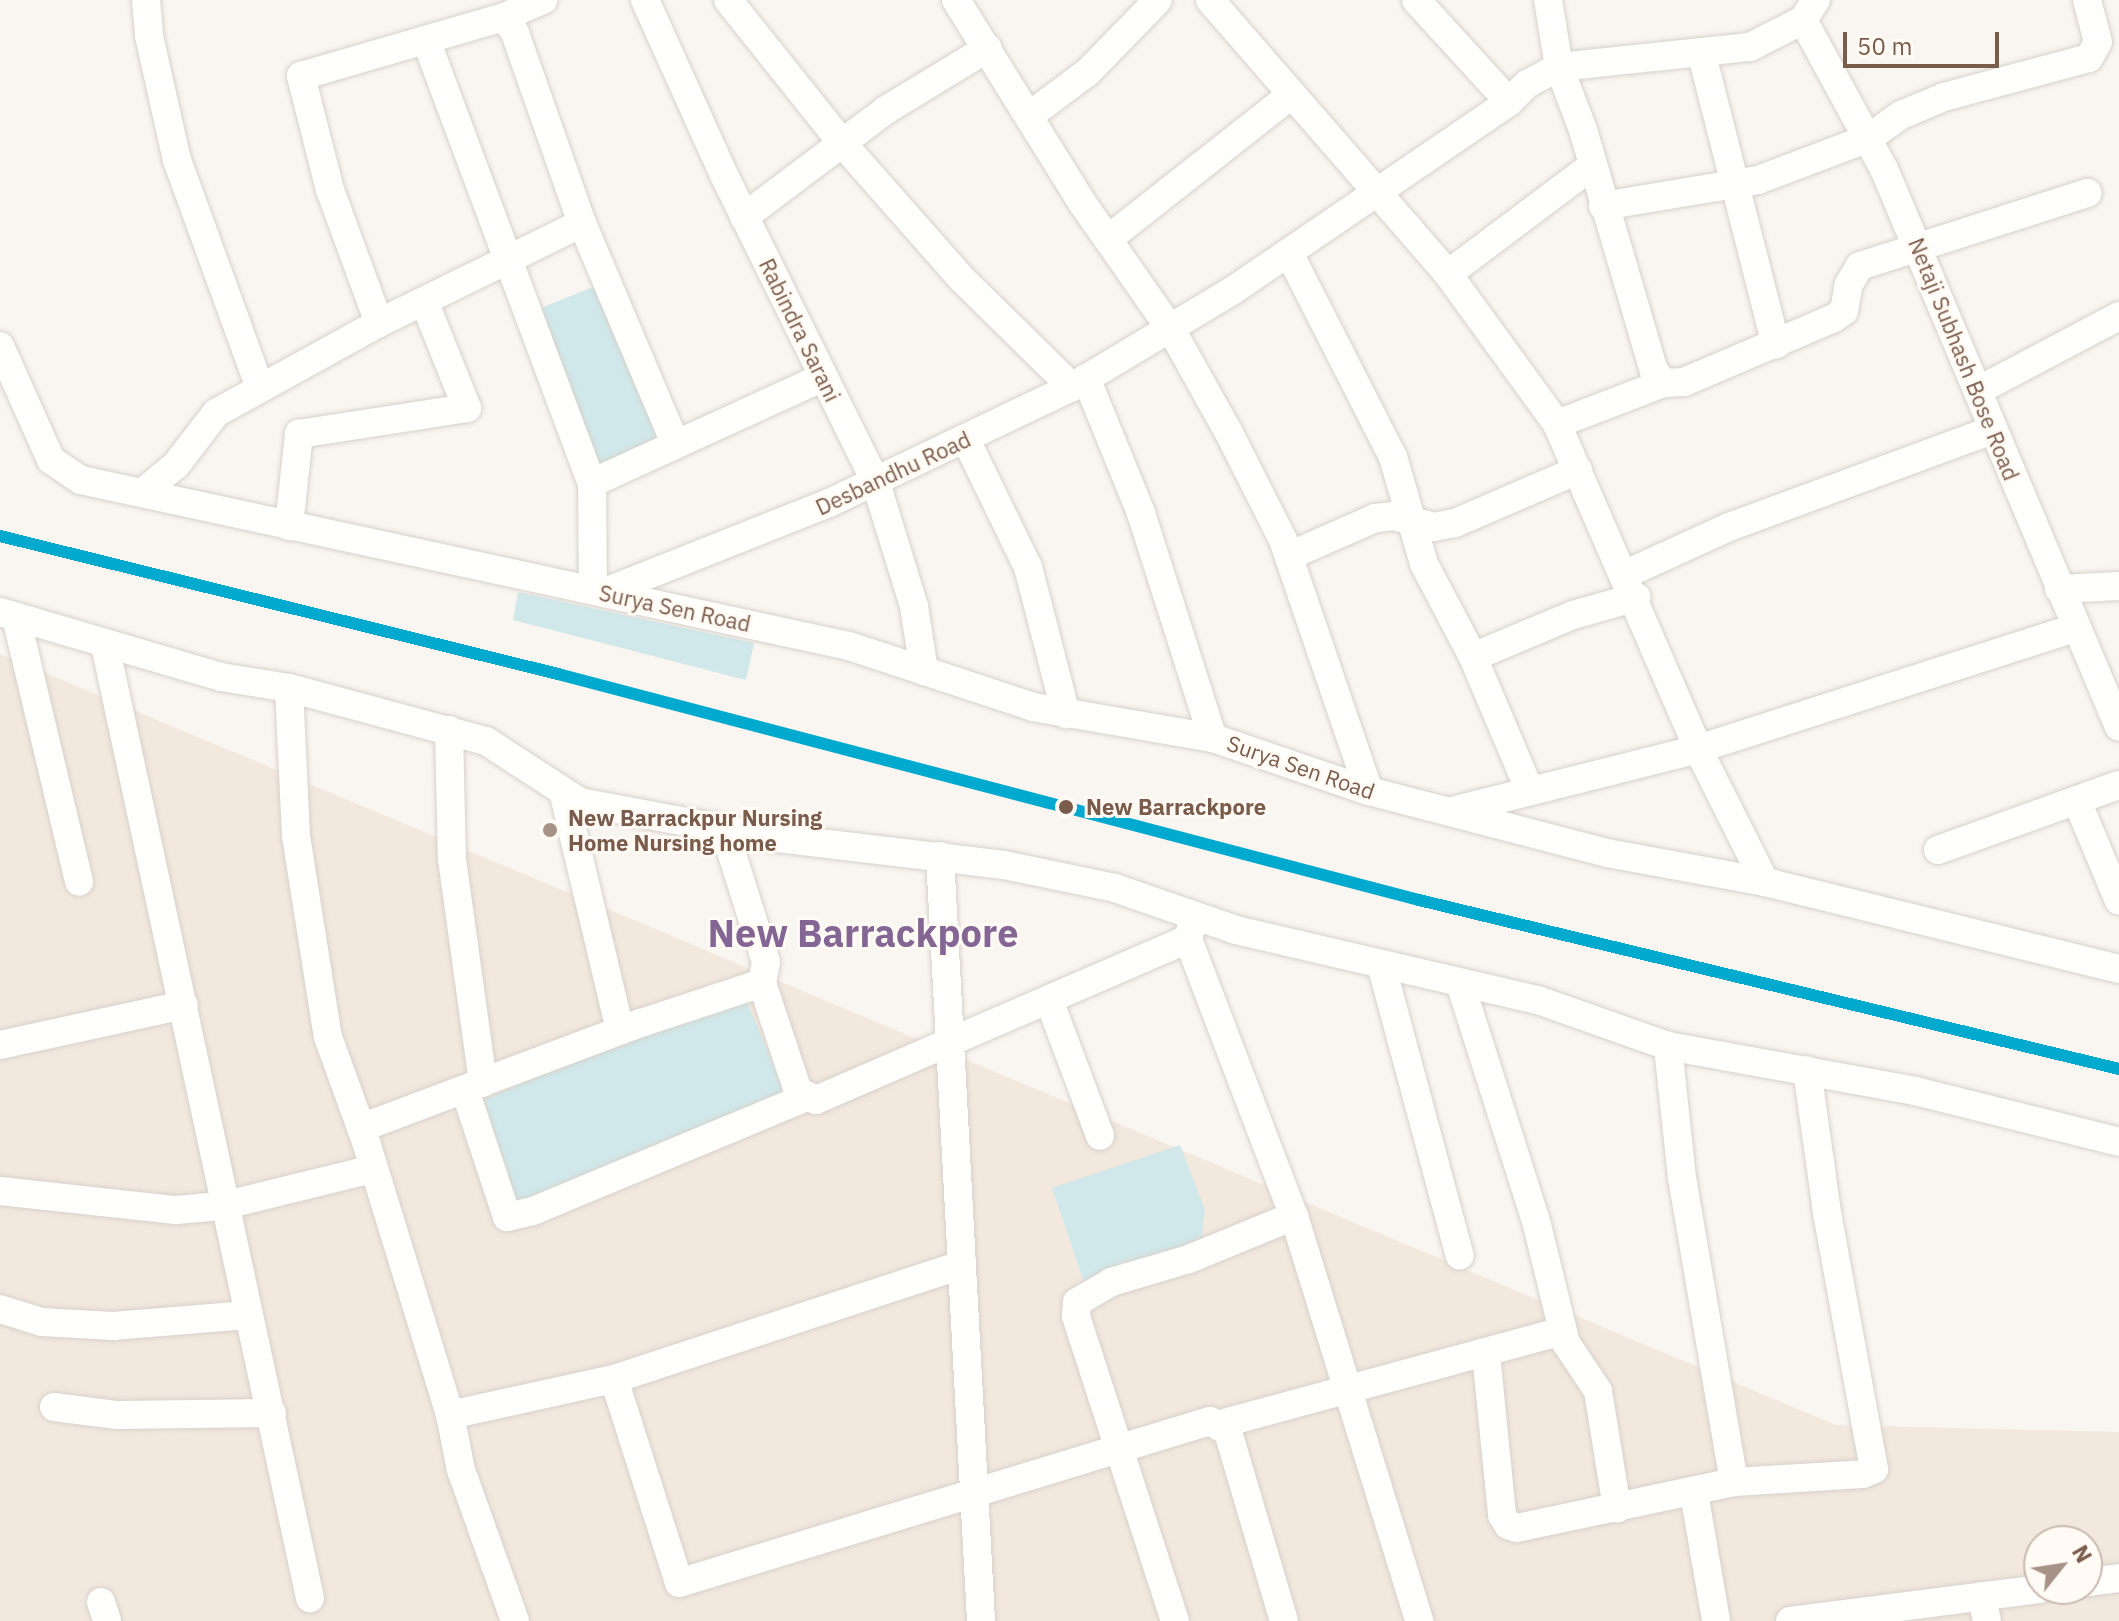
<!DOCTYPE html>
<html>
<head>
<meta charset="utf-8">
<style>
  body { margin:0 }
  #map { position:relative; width:2119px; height:1621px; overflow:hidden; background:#f9f5f0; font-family:"IBM Plex Sans",sans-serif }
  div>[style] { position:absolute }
  .residential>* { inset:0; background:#f2e8de }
  .water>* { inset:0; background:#d0e8ea; transform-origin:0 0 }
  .roads { filter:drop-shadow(0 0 2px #d7d1cb) drop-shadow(0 0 2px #d7d1cb) }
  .minor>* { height:28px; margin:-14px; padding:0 14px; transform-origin:14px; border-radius:14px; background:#fefefd }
  .rail-1>* { height:12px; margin:-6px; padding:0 6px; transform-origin:6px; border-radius:6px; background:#00a9ce }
  .dots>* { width:22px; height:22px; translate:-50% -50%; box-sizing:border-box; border:4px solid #fffaf3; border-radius:50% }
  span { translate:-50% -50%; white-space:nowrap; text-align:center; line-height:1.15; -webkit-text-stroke:6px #fffaf3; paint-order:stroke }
  .street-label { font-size:22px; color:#7a5c4d }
  .stop-label { font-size:22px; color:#7a5c4d; font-weight:700 }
  .left { translate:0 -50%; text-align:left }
  .poi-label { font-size:22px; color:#7a5c4d; font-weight:700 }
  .town-label { font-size:38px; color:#846695; font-weight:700 }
  .north { position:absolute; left:2023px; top:1525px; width:80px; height:80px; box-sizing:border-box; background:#fffaf3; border:2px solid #cabbb1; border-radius:50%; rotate:60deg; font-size:22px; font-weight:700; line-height:32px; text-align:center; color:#7a5c4d }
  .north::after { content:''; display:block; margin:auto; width:28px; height:36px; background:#a69286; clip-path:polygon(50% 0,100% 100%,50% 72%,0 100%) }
  .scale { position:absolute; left:1843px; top:32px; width:156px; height:36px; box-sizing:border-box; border:4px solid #7a5c4d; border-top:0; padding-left:10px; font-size:24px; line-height:28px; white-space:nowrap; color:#7a5c4d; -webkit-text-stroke:6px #fffaf3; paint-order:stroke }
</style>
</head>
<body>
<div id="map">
  <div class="residential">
    <div style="clip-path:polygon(evenodd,0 654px,1836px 1425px,2119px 1432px,2119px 1621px,0 1621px,0 654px,2039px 1541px,2087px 1541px,2087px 1589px,2039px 1589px,2039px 1541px)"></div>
  </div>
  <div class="water">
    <div style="left:598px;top:285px;width:168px;height:66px;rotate:68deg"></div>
    <div style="clip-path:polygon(518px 592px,754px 643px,746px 680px,513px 620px)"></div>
    <div style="clip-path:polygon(747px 1002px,787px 1097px,512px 1208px,473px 1104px,607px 1048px)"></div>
    <div style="clip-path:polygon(1180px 1145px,1205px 1210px,1200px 1248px,1084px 1282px,1052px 1188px)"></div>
  </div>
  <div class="roads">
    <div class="minor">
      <div style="left:146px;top:0;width:36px;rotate:85deg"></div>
      <div style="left:149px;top:36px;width:127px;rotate:77.3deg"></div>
      <div style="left:177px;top:160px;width:243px;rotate:70deg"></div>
      <div style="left:645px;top:0;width:196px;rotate:65.7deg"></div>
      <div style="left:726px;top:179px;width:336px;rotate:63.7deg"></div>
      <div style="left:875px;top:480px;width:132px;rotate:72.8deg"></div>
      <div style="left:914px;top:606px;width:66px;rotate:81.3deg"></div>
      <div style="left:728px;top:0;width:183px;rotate:51.4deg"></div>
      <div style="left:842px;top:143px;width:181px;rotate:48.6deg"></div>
      <div style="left:962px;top:279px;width:154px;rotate:44.5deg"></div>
      <div style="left:956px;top:0;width:240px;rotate:58.1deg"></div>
      <div style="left:1083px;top:204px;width:155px;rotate:55deg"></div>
      <div style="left:1172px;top:331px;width:115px;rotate:60.8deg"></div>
      <div style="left:1228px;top:431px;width:122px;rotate:63.2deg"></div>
      <div style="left:1283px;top:540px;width:265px;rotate:71.1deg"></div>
      <div style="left:1210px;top:0;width:363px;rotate:49deg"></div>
      <div style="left:1448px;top:274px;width:185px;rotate:54deg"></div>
      <div style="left:1557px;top:424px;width:354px;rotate:66.5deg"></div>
      <div style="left:1698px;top:749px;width:149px;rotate:63.3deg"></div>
      <div style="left:1416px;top:0;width:138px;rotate:47.6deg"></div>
      <div style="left:1548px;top:0;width:68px;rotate:80.7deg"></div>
      <div style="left:1559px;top:67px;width:67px;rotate:69.1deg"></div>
      <div style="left:1583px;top:130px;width:251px;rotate:73.6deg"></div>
      <div style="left:1654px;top:371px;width:16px;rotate:50deg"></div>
      <div style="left:1664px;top:383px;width:20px;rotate:-3deg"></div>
      <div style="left:1684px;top:382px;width:163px;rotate:-23.1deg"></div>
      <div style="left:1834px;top:318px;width:12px;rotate:-35deg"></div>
      <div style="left:1844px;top:311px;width:27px;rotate:-80deg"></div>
      <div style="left:1849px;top:284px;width:21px;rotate:-59deg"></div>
      <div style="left:1860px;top:266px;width:239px;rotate:-17.8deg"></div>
      <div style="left:1816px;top:0;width:24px;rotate:123deg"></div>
      <div style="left:1803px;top:20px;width:170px;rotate:61.5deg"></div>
      <div style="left:1884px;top:169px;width:605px;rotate:67.16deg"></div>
      <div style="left:504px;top:17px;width:43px;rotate:-23.6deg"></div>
      <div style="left:426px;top:40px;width:473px;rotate:69.5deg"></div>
      <div style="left:1702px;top:55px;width:299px;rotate:75.7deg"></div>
      <div style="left:1029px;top:116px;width:74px;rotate:-36.7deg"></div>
      <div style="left:1088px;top:72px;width:100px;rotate:-45.8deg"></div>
      <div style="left:1603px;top:206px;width:157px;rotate:-9.5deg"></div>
      <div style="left:1758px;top:180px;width:119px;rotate:-20.7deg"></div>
      <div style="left:1869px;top:138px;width:39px;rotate:-36deg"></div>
      <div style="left:1901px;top:115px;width:47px;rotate:-22.7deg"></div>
      <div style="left:1944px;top:97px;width:150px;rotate:-15.1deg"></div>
      <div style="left:2089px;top:58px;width:18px;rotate:-61deg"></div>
      <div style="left:2098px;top:42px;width:43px;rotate:-104.7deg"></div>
      <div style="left:744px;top:217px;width:178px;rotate:-37deg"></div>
      <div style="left:886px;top:110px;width:119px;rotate:-31.3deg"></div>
      <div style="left:1108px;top:239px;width:233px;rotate:-38.2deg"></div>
      <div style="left:1289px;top:253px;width:229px;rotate:63deg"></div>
      <div style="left:1393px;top:457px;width:111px;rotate:73.8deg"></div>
      <div style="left:1424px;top:564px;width:105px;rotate:62.2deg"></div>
      <div style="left:1473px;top:657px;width:108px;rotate:-22.8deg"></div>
      <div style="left:1573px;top:615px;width:66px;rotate:-15.9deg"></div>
      <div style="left:1448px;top:274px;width:181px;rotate:-36.9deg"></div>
      <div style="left:379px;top:323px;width:142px;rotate:-110.2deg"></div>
      <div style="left:330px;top:190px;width:118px;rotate:-104.3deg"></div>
      <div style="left:301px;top:76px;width:211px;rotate:-16.2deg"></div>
      <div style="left:504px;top:17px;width:19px;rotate:55deg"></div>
      <div style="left:515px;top:33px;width:201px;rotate:70.6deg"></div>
      <div style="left:582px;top:223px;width:239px;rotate:67.1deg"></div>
      <div style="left:0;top:346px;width:125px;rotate:65.9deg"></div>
      <div style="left:51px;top:460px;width:36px;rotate:34deg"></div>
      <div style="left:81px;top:480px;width:786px;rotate:12.2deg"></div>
      <div style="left:849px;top:646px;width:194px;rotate:18.3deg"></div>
      <div style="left:1033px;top:707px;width:183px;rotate:9.8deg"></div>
      <div style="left:1213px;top:738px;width:165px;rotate:18.8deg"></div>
      <div style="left:1369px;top:791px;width:246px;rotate:14.6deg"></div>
      <div style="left:1607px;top:853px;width:161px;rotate:10.4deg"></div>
      <div style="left:1765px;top:882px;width:365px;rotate:13.8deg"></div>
      <div style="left:1086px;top:378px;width:146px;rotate:67.8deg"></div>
      <div style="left:1141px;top:513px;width:236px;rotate:72.3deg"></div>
      <div style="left:1981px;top:389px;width:156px;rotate:-27.9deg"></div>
      <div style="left:1557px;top:424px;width:115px;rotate:-21deg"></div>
      <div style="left:966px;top:440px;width:141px;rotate:64deg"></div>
      <div style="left:1028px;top:567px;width:152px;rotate:75.5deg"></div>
      <div style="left:142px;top:493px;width:44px;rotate:-39.5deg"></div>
      <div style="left:176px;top:465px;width:66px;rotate:-52.4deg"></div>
      <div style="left:216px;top:413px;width:186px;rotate:-28.9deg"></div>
      <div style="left:379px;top:323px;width:226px;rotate:-26.2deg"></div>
      <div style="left:289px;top:526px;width:93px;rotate:-83.8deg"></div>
      <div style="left:299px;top:434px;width:170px;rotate:-8.8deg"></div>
      <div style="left:467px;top:408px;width:115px;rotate:-111.9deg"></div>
      <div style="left:1289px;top:556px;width:94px;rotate:-23.8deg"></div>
      <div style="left:1375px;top:518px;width:18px;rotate:-6deg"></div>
      <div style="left:1393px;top:516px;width:42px;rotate:15deg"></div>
      <div style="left:1434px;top:527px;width:21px;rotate:-11deg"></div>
      <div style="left:1455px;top:523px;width:134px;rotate:-23.3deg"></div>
      <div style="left:1626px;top:574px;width:113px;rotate:-24.5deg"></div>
      <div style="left:1729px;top:527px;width:280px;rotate:-20.2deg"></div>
      <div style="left:2059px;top:589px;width:60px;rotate:-2.9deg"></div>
      <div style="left:593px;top:590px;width:107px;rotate:-90.5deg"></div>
      <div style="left:592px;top:483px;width:254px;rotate:-24.6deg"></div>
      <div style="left:605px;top:592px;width:241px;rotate:-21.7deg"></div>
      <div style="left:829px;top:503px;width:269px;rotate:-25.5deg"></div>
      <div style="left:1072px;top:387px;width:187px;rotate:-31deg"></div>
      <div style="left:1232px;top:291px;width:335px;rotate:-34.3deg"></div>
      <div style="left:1509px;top:102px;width:25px;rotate:-45deg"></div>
      <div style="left:1527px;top:84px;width:36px;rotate:-28deg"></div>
      <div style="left:1559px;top:67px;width:192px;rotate:-6deg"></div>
      <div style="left:1750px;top:47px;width:59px;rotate:-27deg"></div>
      <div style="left:0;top:612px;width:230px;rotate:16.4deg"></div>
      <div style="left:221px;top:677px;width:69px;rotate:9.2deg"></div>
      <div style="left:289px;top:688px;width:204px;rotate:15.1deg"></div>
      <div style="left:486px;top:741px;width:112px;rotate:33deg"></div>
      <div style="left:580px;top:802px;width:184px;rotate:10.6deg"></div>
      <div style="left:761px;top:836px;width:245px;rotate:6.8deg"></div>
      <div style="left:1004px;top:865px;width:113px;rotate:11.7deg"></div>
      <div style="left:1115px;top:888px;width:128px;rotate:19.1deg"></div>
      <div style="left:1236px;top:930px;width:310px;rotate:13.1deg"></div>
      <div style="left:1538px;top:1000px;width:138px;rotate:19.5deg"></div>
      <div style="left:1668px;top:1046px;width:251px;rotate:10.3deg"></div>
      <div style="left:1915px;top:1091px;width:210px;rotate:14deg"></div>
      <div style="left:16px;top:617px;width:272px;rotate:76.6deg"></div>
      <div style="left:105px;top:645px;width:975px;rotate:77.86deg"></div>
      <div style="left:1473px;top:657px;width:143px;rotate:67deg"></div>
      <div style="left:289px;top:688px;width:148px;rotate:87.3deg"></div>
      <div style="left:296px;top:836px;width:204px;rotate:81deg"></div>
      <div style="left:328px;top:1037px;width:115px;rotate:70.1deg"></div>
      <div style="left:367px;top:1145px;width:282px;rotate:72.9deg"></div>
      <div style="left:450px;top:1415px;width:56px;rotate:78.7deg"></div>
      <div style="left:461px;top:1470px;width:160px;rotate:70.3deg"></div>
      <div style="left:449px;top:730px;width:129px;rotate:88.7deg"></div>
      <div style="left:452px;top:859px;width:226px;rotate:82.1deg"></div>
      <div style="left:564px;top:795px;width:242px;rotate:76.6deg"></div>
      <div style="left:2077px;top:801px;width:108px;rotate:67.2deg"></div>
      <div style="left:1456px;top:810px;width:250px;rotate:-14.1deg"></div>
      <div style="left:1698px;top:749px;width:396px;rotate:-17.8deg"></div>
      <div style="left:1938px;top:850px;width:192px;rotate:-19.8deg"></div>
      <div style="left:940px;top:856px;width:766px;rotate:86.93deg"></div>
      <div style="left:1188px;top:939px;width:297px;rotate:69.1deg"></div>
      <div style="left:1294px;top:1216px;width:424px;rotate:72.8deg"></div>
      <div style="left:1381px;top:964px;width:302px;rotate:74.9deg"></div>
      <div style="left:762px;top:983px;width:114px;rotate:71.6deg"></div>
      <div style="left:798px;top:1091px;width:20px;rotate:27deg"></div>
      <div style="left:816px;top:1100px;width:405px;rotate:-23.4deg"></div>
      <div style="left:1188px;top:939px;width:18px;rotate:-74deg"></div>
      <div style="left:1460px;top:983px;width:254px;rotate:72.3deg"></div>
      <div style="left:1537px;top:1225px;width:122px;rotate:76.2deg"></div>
      <div style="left:1566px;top:1343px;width:58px;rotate:56.3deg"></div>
      <div style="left:1598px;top:1391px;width:119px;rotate:80.8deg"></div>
      <div style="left:1049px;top:1000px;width:145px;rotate:69.4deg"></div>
      <div style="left:0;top:1045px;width:188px;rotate:-12.3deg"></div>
      <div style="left:465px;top:1090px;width:134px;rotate:71.7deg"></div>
      <div style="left:507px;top:1217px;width:27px;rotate:-13deg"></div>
      <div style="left:533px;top:1211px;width:294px;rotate:-22.6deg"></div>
      <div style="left:361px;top:1128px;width:299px;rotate:-20.6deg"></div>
      <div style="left:641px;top:1023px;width:127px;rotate:-18.3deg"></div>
      <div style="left:762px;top:983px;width:21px;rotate:-79deg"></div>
      <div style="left:766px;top:962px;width:139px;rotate:-107.5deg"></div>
      <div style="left:0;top:1191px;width:177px;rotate:6.2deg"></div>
      <div style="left:176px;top:1210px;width:46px;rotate:-5deg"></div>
      <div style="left:222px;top:1206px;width:155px;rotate:-13.8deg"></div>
      <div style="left:961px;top:1265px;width:365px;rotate:161.8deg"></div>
      <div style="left:614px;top:1379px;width:214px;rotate:72.3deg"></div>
      <div style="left:679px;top:1583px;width:555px;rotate:-16.97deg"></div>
      <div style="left:1210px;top:1421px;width:21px;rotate:31deg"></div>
      <div style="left:1228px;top:1432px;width:197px;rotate:73.5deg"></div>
      <div style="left:0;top:1309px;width:44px;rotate:17.2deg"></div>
      <div style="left:42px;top:1322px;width:71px;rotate:3.2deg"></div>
      <div style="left:113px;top:1326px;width:135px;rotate:-4.7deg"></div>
      <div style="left:1486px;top:1354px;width:162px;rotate:84.3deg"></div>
      <div style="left:1502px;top:1515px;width:12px;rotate:59deg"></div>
      <div style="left:1508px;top:1525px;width:9px;rotate:18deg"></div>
      <div style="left:1517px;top:1528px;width:222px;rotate:-12deg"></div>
      <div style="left:1734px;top:1482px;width:308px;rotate:-99.7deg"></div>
      <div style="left:1682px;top:1178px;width:133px;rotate:-96.1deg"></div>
      <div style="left:54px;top:1407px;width:64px;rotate:7.2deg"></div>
      <div style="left:117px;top:1415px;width:155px;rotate:-0.7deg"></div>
      <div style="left:450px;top:1415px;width:168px;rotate:-12.4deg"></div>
      <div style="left:1220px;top:1424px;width:355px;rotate:-15.2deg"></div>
      <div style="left:1734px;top:1482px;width:129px;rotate:-3.5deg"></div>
      <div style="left:1863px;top:1474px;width:12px;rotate:-24deg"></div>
      <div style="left:1874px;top:1469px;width:261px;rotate:-100.4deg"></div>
      <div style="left:1827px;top:1212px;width:143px;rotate:-98deg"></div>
      <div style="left:1694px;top:1493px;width:130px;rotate:80.2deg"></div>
      <div style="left:2087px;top:1582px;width:32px;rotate:-7deg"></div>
      <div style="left:1982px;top:1596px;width:25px;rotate:79deg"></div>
      <div style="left:101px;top:1602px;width:20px;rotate:72deg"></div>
      <div style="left:1175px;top:1621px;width:321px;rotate:-108deg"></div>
      <div style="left:1076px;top:1316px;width:14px;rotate:-86deg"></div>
      <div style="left:1077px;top:1302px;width:39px;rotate:-30deg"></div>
      <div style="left:1111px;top:1282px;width:81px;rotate:-16.4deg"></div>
      <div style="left:1189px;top:1259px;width:113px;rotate:-22.3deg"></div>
      <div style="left:1790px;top:1621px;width:251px;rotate:-7.3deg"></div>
    </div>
  </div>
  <div class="rail-1">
    <div style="left:0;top:536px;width:575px;rotate:13.89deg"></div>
    <div style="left:558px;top:674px;width:890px;rotate:14.71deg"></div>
    <div style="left:1419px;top:900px;width:720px;rotate:13.57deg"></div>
  </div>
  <div class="dots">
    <div style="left:1066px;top:807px;background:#7a5c4d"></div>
    <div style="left:550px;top:830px;background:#a69286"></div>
  </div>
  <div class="street-label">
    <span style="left:800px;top:330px;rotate:64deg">Rabindra Sarani</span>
    <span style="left:1964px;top:359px;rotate:68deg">Netaji Subhash Bose Road</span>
    <span style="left:893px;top:473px;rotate:-25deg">Desbandhu Road</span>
    <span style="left:675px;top:608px;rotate:12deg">Surya Sen Road</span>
    <span style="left:1301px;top:767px;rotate:19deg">Surya Sen Road</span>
  </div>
  <div class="stop-label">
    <span class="left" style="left:1086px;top:807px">New Barrackpore</span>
  </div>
  <div class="poi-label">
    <span class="left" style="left:568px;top:830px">New Barrackpur Nursing<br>Home Nursing home</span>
  </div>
  <div class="town-label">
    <span style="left:863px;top:933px">New Barrackpore</span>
  </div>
  <div class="north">N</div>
  <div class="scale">50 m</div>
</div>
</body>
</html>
